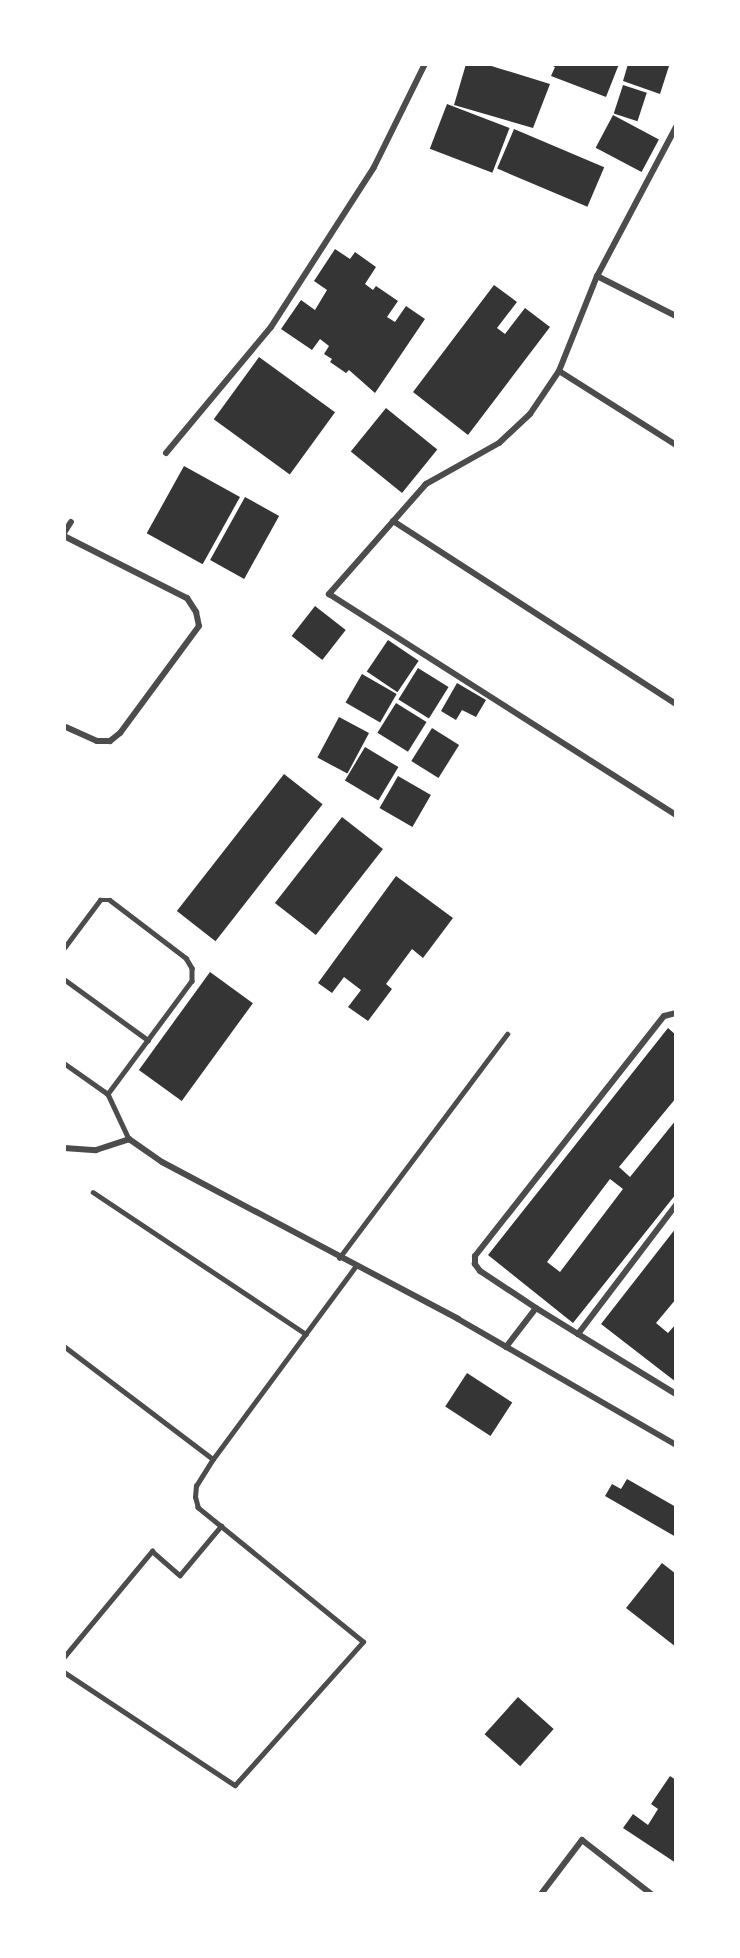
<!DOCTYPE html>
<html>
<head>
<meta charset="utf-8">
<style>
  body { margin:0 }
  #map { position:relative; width:740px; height:1958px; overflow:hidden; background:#fff; font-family:Ubuntu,sans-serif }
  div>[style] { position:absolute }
  .building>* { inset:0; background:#353535; transform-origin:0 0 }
  .service>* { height:4.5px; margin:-2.25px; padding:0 2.25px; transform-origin:2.25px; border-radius:2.25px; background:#4c4c4c }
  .minor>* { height:6px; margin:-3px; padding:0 3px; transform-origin:3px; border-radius:3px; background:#4c4c4c }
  span { translate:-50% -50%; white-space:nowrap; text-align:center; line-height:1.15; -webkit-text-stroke:6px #fff; paint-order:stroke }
  .frame { position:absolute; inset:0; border:66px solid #fff; pointer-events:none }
</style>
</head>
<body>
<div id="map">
  <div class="building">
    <div style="clip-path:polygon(466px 64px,485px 64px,550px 84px,533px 128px,454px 105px)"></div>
    <div style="clip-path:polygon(548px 64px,619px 64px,606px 97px,551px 76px,555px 67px)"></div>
    <div style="clip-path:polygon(628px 64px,669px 66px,660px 94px,623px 81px)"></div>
    <div style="left:623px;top:85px;width:25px;height:30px;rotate:18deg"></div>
    <div style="left:447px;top:104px;width:67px;height:48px;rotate:21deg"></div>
    <div style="left:613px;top:115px;width:52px;height:37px;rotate:28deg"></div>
    <div style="left:514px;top:129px;width:98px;height:43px;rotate:23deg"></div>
    <div style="clip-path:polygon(335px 249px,350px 259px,355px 252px,376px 267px,365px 284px,373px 290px,376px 286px,398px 301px,387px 317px,395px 322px,406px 306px,425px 319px,375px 393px,349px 370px,346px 373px,330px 362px,332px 359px,324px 354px,329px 346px,320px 339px,312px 350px,281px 329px,301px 300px,315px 310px,327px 290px,314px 281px)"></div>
    <div style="clip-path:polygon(494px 285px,517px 302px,497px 328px,505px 334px,525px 308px,550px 327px,468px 435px,413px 392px)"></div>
    <div style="left:259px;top:357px;width:94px;height:77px;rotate:36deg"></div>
    <div style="left:386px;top:408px;width:66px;height:56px;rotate:39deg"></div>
    <div style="left:184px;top:466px;width:64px;height:77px;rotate:29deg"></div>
    <div style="left:245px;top:497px;width:39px;height:72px;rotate:29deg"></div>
    <div style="left:315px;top:606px;width:39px;height:38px;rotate:38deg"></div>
    <div style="left:388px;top:640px;width:37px;height:38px;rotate:34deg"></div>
    <div style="left:418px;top:668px;width:36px;height:37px;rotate:32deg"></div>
    <div style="left:362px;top:674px;width:40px;height:33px;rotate:30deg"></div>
    <div style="clip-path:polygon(457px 683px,486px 700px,476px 717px,462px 710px,456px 720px,441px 711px)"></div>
    <div style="left:396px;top:703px;width:36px;height:35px;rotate:32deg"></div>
    <div style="left:339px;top:717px;width:34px;height:46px;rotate:28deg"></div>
    <div style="left:432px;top:728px;width:32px;height:39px;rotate:32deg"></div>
    <div style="left:365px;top:747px;width:39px;height:39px;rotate:31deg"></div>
    <div style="left:284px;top:774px;width:49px;height:174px;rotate:38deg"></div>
    <div style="left:398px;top:776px;width:38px;height:37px;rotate:30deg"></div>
    <div style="left:342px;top:817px;width:52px;height:109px;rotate:38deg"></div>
    <div style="clip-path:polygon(396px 876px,453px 918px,423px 958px,412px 949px,386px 984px,392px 989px,368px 1021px,348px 1007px,361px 990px,344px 977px,332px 993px,318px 983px)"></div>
    <div style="left:210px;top:972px;width:53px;height:121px;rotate:36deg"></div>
    <div style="clip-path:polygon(evenodd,668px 1028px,676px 1035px,676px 1098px,619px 1167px,630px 1177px,676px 1120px,676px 1194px,573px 1323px,488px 1255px,668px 1028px,610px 1179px,623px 1189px,560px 1272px,547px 1262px,610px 1179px)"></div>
    <div style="clip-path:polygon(676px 1228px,676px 1299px,656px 1323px,668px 1333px,676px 1324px,676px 1382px,601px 1324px)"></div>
    <div style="left:467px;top:1373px;width:54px;height:40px;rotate:33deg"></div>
    <div style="clip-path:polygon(627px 1479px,676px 1507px,676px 1537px,605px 1496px,612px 1484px,621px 1489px)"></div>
    <div style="clip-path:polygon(662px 1563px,676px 1574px,676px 1647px,626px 1608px)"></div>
    <div style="left:518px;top:1697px;width:48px;height:50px;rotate:42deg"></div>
    <div style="clip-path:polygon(670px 1776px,676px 1780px,676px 1863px,623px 1828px,633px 1814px,648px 1825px,658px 1809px,651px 1804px)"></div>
  </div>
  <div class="service">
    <div style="left:64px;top:948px;width:60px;rotate:-53.1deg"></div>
    <div style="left:100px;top:900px;width:10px"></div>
    <div style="left:110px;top:900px;width:96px;rotate:37.3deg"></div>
    <div style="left:186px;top:958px;width:12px;rotate:59deg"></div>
    <div style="left:192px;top:968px;width:13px;rotate:90deg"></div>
    <div style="left:192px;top:981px;width:141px;rotate:126.6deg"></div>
    <div style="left:64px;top:979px;width:104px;rotate:36deg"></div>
    <div style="left:64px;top:1063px;width:54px;rotate:35.2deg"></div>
    <div style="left:108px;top:1094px;width:50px;rotate:65deg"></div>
    <div style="left:93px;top:1192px;width:256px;rotate:33.7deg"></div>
    <div style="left:339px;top:1258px;width:280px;rotate:-53.1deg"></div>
    <div style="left:64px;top:1346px;width:187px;rotate:37.2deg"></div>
    <div style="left:64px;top:1657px;width:138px;rotate:-50.3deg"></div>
    <div style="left:152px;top:1551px;width:37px;rotate:41deg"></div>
    <div style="left:180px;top:1575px;width:64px;rotate:-50.1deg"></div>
    <div style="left:64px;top:1672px;width:205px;rotate:33.5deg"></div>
    <div style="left:235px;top:1785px;width:192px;rotate:-48.2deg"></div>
    <div style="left:363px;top:1642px;width:213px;rotate:-140.9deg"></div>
    <div style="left:198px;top:1508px;width:11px;rotate:-105deg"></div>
    <div style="left:195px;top:1497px;width:11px;rotate:-85deg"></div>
    <div style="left:196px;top:1486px;width:32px;rotate:-58deg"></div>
    <div style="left:213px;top:1459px;width:240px;rotate:-53.5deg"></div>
  </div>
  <div class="minor">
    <div style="left:676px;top:127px;width:169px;rotate:117.9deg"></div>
    <div style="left:597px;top:276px;width:102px;rotate:111.8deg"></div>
    <div style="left:559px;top:371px;width:52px;rotate:124deg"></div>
    <div style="left:530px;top:414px;width:42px;rotate:136.9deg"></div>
    <div style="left:499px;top:443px;width:84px;rotate:150.7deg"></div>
    <div style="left:426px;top:484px;width:147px;rotate:131.4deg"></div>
    <div style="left:329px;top:594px;width:411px;rotate:32.5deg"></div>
    <div style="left:597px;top:276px;width:89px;rotate:26.9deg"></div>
    <div style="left:559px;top:371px;width:138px;rotate:32.3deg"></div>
    <div style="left:166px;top:453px;width:164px;rotate:-50.2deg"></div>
    <div style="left:271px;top:327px;width:190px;rotate:-57.2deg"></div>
    <div style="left:374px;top:167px;width:115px;rotate:-63.7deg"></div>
    <div style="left:393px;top:521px;width:337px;rotate:32.9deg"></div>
    <div style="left:64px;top:533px;width:13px;rotate:-58deg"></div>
    <div style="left:64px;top:536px;width:138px;rotate:26.8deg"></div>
    <div style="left:187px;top:598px;width:17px;rotate:57deg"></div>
    <div style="left:196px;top:612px;width:14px;rotate:78deg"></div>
    <div style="left:199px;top:626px;width:133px;rotate:126.4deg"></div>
    <div style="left:120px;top:733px;width:13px;rotate:141deg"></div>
    <div style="left:110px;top:741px;width:13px;rotate:180deg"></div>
    <div style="left:97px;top:741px;width:36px;rotate:-156deg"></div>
    <div style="left:64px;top:1148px;width:32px;rotate:4deg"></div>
    <div style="left:96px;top:1150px;width:35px;rotate:-18deg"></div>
    <div style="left:129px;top:1139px;width:40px;rotate:34.9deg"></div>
    <div style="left:162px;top:1162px;width:335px;rotate:27.9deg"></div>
    <div style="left:458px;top:1319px;width:252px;rotate:30deg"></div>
    <div style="left:536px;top:1308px;width:49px;rotate:31.8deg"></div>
    <div style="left:578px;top:1334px;width:162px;rotate:-52.8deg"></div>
    <div style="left:578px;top:1334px;width:115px;rotate:31.5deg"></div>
    <div style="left:506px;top:1347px;width:49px;rotate:-52.4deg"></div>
    <div style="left:536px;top:1308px;width:67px;rotate:-146.5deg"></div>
    <div style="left:480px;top:1271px;width:9px;rotate:-126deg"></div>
    <div style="left:475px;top:1264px;width:8px;rotate:-90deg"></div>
    <div style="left:475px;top:1256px;width:305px;rotate:-51.8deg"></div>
    <div style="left:664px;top:1016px;width:12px;rotate:-14deg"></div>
    <div style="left:541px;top:1894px;width:68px;rotate:-52.8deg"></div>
    <div style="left:582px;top:1840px;width:88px;rotate:38deg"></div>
  </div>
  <div class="frame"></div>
</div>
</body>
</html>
